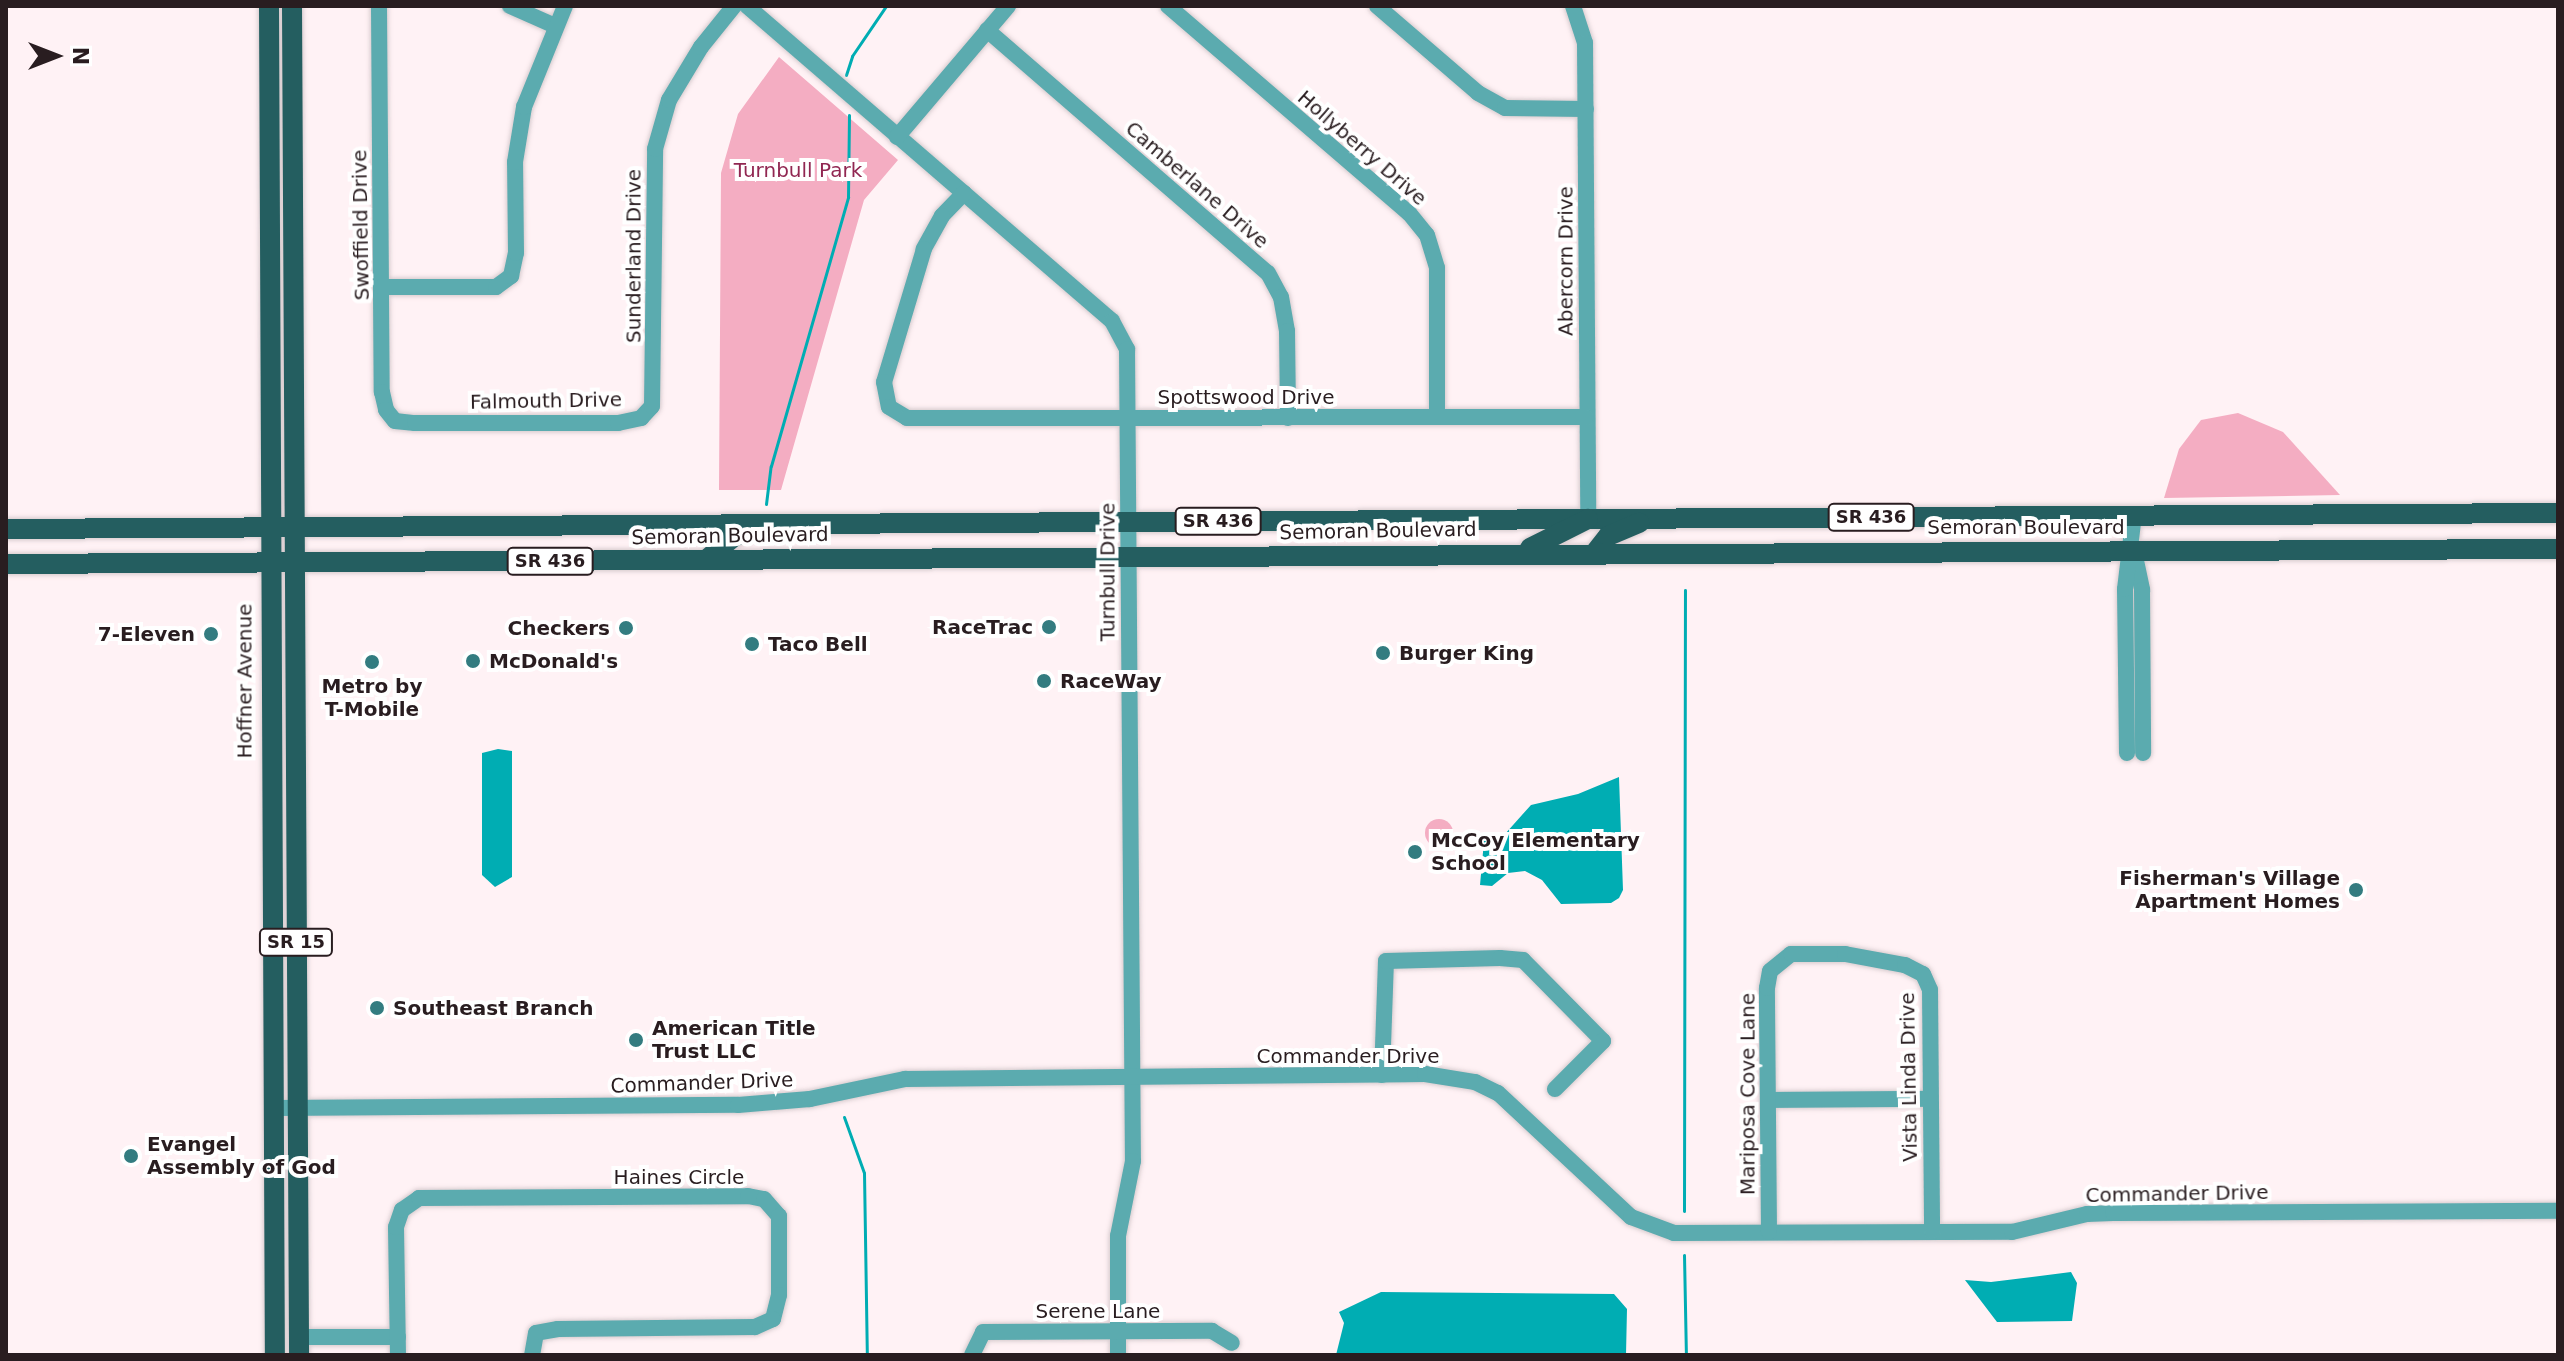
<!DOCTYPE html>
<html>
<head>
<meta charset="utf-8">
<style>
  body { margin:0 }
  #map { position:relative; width:2564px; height:1361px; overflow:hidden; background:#fff2f5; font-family:"DejaVu Sans",sans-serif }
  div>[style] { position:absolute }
  .green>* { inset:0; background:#f4adc2 }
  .round { border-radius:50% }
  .water>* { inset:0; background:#00adb3 }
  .stream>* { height:3px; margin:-1.5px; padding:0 1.5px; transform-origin:1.5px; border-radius:1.5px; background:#00adb3 }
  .roads { filter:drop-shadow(0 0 2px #d8cccf) drop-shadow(0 0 2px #d8cccf) }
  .minor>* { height:16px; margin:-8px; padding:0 8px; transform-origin:8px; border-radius:8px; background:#5babaf }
  .major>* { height:20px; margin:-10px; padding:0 10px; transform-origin:10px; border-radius:10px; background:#245e60 }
  .dots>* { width:22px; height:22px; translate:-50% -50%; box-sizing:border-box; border:4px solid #fff; border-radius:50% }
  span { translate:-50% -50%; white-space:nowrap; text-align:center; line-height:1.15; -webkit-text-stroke:8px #fff; paint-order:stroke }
  .shield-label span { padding:2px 6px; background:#fff; border:2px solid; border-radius:6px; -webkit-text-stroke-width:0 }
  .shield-label { font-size:18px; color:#291d20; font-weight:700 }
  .street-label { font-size:20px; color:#291d20 }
  .park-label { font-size:20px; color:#912752 }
  .poi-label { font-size:20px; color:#291d20; font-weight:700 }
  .right { translate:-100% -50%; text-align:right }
  .left { translate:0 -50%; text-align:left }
  .frame { position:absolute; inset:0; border:8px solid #291d20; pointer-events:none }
  .north { position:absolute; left:16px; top:16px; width:80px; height:80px; -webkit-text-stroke:6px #fff; paint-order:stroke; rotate:90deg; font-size:22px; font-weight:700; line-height:32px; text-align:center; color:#291d20 }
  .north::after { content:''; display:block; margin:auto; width:28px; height:36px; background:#291d20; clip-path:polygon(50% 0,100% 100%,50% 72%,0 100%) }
</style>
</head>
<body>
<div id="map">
  <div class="green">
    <div style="clip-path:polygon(779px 57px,898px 160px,864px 200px,781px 490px,719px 490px,721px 173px,738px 114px)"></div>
    <div style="clip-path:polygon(2238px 413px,2283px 432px,2340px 495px,2164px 498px,2179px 449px,2201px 420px)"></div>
    <div class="round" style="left:1425px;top:819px;width:28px;height:28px"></div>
  </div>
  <div class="water">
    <div style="clip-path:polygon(498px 749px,512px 751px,512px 877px,495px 887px,482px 875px,482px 753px)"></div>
    <div style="clip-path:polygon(1619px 777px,1623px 890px,1619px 898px,1611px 903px,1561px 904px,1542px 880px,1525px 871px,1508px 873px,1492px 886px,1480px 885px,1484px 841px,1505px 834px,1531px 805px,1578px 794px)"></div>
    <div style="clip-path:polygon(2071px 1272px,2077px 1283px,2072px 1321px,1997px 1322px,1965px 1280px,1991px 1282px)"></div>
    <div style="clip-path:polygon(1381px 1292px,1614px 1294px,1627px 1309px,1626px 1355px,1336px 1355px,1344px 1323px,1339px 1312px)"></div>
  </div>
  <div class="stream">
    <div style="left:846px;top:75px;width:20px;rotate:-72deg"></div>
    <div style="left:852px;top:56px;width:60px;rotate:-55.8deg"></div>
    <div style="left:766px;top:504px;width:38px;rotate:-83deg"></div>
    <div style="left:771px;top:466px;width:280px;rotate:-74deg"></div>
    <div style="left:848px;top:197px;width:82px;rotate:-89.3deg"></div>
    <div style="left:844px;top:1117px;width:59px;rotate:70.3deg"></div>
    <div style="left:864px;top:1173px;width:182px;rotate:89.1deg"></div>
    <div style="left:1684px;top:1211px;width:621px;rotate:-89.91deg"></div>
    <div style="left:1684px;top:1255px;width:100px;rotate:88.9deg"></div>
  </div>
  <div class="roads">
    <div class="minor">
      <div style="left:379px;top:6px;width:386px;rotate:89.6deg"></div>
      <div style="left:382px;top:392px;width:18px;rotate:77deg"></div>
      <div style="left:386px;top:410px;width:14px;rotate:51deg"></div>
      <div style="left:395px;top:421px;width:20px;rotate:6deg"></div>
      <div style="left:415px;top:423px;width:203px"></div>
      <div style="left:618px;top:423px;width:24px;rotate:-12deg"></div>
      <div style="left:641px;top:418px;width:16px;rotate:-47deg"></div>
      <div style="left:652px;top:406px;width:257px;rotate:-89.3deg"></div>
      <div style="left:655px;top:149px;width:51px;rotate:-74.1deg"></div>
      <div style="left:669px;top:100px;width:62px;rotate:-58.9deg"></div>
      <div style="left:701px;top:47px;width:53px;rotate:-51.2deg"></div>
      <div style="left:510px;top:6px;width:47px;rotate:23.8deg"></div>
      <div style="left:747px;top:6px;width:482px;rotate:40.8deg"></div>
      <div style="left:1112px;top:321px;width:32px;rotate:62deg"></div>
      <div style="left:1127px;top:349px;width:812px;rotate:89.58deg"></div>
      <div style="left:1133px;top:1161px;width:76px;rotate:101.3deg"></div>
      <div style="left:1118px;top:1236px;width:119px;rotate:90deg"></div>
      <div style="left:1168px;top:6px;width:318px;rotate:40.7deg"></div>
      <div style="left:1409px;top:213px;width:28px;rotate:51deg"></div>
      <div style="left:1427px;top:235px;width:34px;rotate:73deg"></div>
      <div style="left:1437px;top:268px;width:148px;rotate:90deg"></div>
      <div style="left:1377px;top:6px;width:133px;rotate:40.7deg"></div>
      <div style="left:1478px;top:93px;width:31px;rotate:29deg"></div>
      <div style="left:1505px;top:108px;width:81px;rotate:0.7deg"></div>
      <div style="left:1573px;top:6px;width:39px;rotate:72deg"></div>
      <div style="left:1585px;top:43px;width:476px;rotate:89.6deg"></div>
      <div style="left:987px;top:30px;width:371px;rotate:40.9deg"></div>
      <div style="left:1268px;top:273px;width:27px;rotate:62deg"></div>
      <div style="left:1281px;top:297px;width:35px;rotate:80deg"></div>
      <div style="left:1287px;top:331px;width:87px;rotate:89.3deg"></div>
      <div style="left:897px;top:137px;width:172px;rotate:-49.7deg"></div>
      <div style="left:964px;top:193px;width:32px;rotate:134deg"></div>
      <div style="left:942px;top:216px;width:38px;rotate:119deg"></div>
      <div style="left:924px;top:249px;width:139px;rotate:106.7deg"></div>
      <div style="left:884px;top:382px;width:25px;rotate:79deg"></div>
      <div style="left:889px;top:407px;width:21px;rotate:31deg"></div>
      <div style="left:907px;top:418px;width:679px;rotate:-0.08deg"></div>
      <div style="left:381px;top:287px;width:115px"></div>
      <div style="left:496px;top:287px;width:19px;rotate:-36deg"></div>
      <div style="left:511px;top:276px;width:24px;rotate:-78deg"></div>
      <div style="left:516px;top:253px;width:91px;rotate:-90.6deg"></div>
      <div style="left:515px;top:162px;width:56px;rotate:-80.7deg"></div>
      <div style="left:524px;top:107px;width:109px;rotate:-67.9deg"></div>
      <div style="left:2135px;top:556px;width:35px;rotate:78deg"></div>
      <div style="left:2142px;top:590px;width:163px;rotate:89.6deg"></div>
      <div style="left:2127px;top:753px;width:164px;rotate:-90.7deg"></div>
      <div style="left:2125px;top:589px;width:75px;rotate:-83.1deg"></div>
      <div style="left:1382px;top:1075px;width:114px;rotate:-88deg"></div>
      <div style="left:1386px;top:961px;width:114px;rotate:-1.5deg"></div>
      <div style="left:1500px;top:958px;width:23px;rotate:5deg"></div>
      <div style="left:1523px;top:960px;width:114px;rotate:45.4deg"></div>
      <div style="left:1603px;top:1041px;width:68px;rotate:135deg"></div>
      <div style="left:1770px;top:1100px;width:160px;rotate:-0.4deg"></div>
      <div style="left:274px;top:1108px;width:464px;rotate:-0.4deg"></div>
      <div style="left:738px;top:1105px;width:72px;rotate:-4.8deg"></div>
      <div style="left:810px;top:1099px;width:97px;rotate:-11.9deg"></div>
      <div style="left:905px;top:1079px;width:520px;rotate:-0.55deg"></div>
      <div style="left:1425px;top:1074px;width:51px;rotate:9.1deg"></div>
      <div style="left:1475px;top:1082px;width:25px;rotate:26deg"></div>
      <div style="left:1498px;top:1093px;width:182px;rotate:43deg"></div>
      <div style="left:1631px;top:1217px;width:46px;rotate:20.4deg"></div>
      <div style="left:1674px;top:1233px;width:338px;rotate:-0.2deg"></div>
      <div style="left:2012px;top:1232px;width:77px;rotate:-13.5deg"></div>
      <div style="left:2087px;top:1214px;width:26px;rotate:-2deg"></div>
      <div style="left:2113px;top:1213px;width:445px;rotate:-0.3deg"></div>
      <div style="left:1769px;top:1232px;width:244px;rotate:-90.5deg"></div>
      <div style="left:1767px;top:988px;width:17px;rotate:-80deg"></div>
      <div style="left:1770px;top:971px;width:27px;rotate:-39deg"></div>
      <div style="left:1791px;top:954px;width:54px"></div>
      <div style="left:1845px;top:954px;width:61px;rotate:10.4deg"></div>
      <div style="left:1905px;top:965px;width:20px;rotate:27deg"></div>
      <div style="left:1923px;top:974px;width:17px;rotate:66deg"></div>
      <div style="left:1930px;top:990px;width:241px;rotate:89.5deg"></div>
      <div style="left:299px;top:1337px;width:99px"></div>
      <div style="left:398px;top:1355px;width:128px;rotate:-90.9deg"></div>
      <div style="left:396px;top:1227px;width:18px;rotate:-71deg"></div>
      <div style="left:402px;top:1210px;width:21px;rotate:-35deg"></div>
      <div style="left:419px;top:1198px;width:329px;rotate:-0.3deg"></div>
      <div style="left:748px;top:1196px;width:16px;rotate:11deg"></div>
      <div style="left:764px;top:1199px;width:23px;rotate:49deg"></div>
      <div style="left:779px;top:1216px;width:79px;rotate:90deg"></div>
      <div style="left:779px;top:1295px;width:25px;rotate:104deg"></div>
      <div style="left:773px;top:1319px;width:20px;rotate:156deg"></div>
      <div style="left:755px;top:1327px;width:197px;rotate:179.4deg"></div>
      <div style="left:558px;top:1329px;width:22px;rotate:170deg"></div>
      <div style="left:536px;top:1333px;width:22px;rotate:100deg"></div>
      <div style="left:972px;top:1355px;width:25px;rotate:-64deg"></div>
      <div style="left:983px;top:1332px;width:229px;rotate:-0.3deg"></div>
      <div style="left:1212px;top:1331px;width:23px;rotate:31deg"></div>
    </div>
    <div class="major">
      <div style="left:269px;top:6px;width:1349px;rotate:89.75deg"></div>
      <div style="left:292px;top:6px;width:1349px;rotate:89.7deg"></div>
      <div style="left:6px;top:529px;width:2552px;rotate:-0.36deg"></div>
      <div style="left:1530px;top:548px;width:65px;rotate:-26.6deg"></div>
      <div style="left:1594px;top:554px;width:23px;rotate:-52deg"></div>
      <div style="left:1608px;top:536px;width:34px;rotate:-23deg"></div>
      <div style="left:706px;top:560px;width:38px;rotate:-40deg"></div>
      <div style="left:735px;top:536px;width:21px;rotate:-17deg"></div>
      <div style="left:6px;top:564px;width:2552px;rotate:-0.34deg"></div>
    </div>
  </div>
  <div class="dots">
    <div style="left:1049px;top:627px;background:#337c80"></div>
    <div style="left:626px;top:628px;background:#337c80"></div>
    <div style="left:211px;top:634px;background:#337c80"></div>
    <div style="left:752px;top:644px;background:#337c80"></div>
    <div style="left:1383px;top:653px;background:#337c80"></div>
    <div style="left:473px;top:661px;background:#337c80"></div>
    <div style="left:372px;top:662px;background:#337c80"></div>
    <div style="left:1044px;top:681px;background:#337c80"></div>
    <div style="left:1415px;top:852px;background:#337c80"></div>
    <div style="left:2356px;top:890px;background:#337c80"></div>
    <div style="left:377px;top:1008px;background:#337c80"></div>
    <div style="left:636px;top:1040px;background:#337c80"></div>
    <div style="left:131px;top:1156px;background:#337c80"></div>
  </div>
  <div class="shield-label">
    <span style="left:1871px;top:517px">SR 436</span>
    <span style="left:1218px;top:521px">SR 436</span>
    <span style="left:550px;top:561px">SR 436</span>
    <span style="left:296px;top:942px">SR 15</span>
  </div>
  <div class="street-label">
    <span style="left:1362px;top:148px;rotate:41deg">Hollyberry Drive</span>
    <span style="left:1197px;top:185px;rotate:41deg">Camberlane Drive</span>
    <span style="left:361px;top:225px;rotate:-91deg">Swoffield Drive</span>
    <span style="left:634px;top:256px;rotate:-90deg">Sunderland Drive</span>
    <span style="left:1566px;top:261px;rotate:-90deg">Abercorn Drive</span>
    <span style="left:1246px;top:397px">Spottswood Drive</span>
    <span style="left:546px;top:401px;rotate:-1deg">Falmouth Drive</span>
    <span style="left:2026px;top:527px">Semoran Boulevard</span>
    <span style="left:1378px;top:531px;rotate:-1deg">Semoran Boulevard</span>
    <span style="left:730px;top:536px;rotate:-1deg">Semoran Boulevard</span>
    <span style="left:1108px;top:572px;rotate:-90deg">Turnbull Drive</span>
    <span style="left:245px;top:681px;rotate:-90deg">Hoffner Avenue</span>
    <span style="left:1348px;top:1056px">Commander Drive</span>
    <span style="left:1909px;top:1077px;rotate:-91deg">Vista Linda Drive</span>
    <span style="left:702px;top:1083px;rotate:-2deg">Commander Drive</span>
    <span style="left:1748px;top:1094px;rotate:-90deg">Mariposa Cove Lane</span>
    <span style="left:679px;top:1177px">Haines Circle</span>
    <span style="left:2177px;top:1194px;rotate:-1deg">Commander Drive</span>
    <span style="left:1098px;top:1311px">Serene Lane</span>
  </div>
  <div class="park-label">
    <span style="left:798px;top:170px">Turnbull Park</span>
  </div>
  <div class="poi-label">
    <span class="right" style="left:1033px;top:627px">RaceTrac</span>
    <span class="right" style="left:610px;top:628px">Checkers</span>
    <span class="right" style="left:195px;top:634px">7-Eleven</span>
    <span class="left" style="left:768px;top:644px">Taco Bell</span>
    <span class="left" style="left:1399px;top:653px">Burger King</span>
    <span class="left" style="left:489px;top:661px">McDonald's</span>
    <span class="left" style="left:1060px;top:681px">RaceWay</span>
    <span style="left:372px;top:698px">Metro by<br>T-Mobile</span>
    <span class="left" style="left:1431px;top:852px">McCoy Elementary<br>School</span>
    <span class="right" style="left:2340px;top:890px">Fisherman's Village<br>Apartment Homes</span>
    <span class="left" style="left:393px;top:1008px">Southeast Branch</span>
    <span class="left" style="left:652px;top:1040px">American Title<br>Trust LLC</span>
    <span class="left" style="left:147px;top:1156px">Evangel<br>Assembly of God</span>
  </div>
  <div class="frame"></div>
  <div class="north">N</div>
</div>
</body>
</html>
